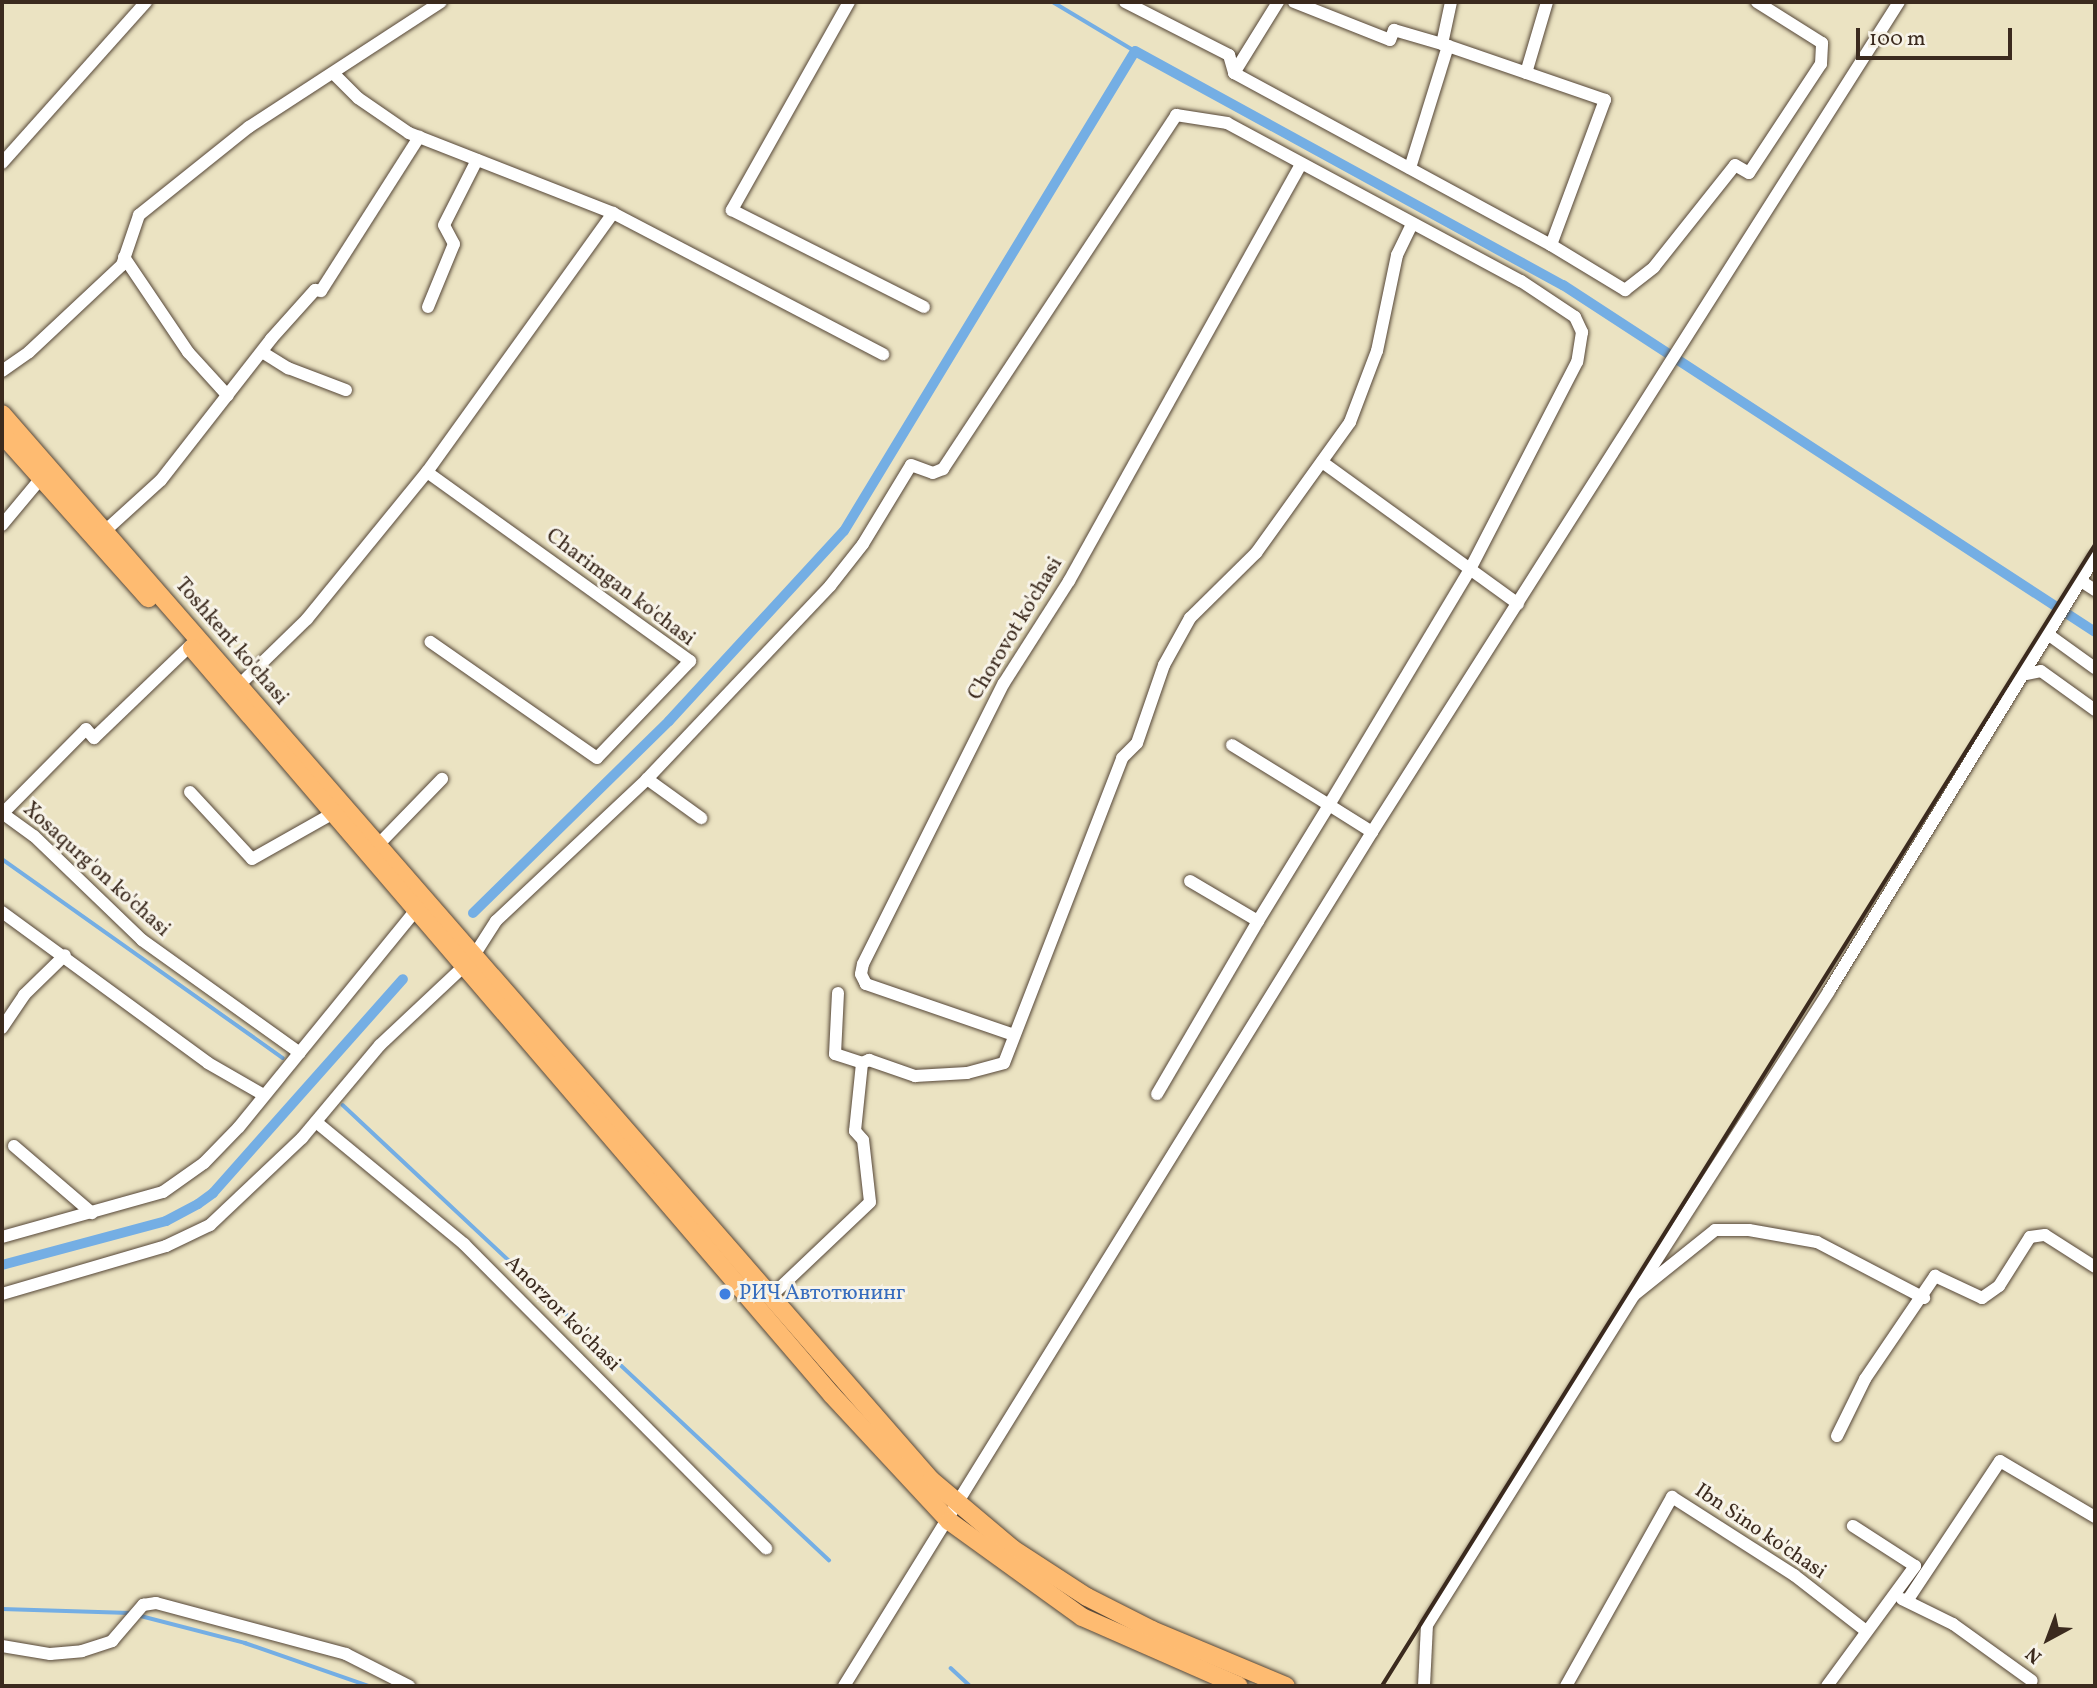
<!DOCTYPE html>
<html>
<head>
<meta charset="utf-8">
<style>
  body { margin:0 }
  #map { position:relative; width:2097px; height:1688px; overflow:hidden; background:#ebe3c2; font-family:Vollkorn,serif }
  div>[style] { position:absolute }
  .stream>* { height:3.5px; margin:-1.75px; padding:0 1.75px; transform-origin:1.75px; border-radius:1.75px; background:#74aee4 }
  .canal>* { height:10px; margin:-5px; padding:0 5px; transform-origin:5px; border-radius:5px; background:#74aee4 }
  .roads { filter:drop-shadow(0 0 2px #554637) drop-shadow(0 0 2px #554637) }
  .minor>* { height:12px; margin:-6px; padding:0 6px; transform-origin:6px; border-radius:6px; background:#fff }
  .highway>* { height:18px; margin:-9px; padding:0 9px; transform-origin:9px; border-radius:9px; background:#febb71 }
  .rail>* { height:3.5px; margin:-1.75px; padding:0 1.75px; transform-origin:1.75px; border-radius:1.75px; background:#3b2a1e }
  .dots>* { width:19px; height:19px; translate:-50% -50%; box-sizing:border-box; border:4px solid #f7f3e8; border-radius:50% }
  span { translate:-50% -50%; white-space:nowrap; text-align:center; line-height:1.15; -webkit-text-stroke:6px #f7f3e8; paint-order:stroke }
  .street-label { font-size:21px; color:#3b2a1e }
  .shop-label { font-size:21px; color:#366cbe }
  .left { translate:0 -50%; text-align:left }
  .frame { position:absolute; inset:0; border:4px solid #3b2a1e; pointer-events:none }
  .north { position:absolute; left:2013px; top:1604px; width:70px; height:70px; -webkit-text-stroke:5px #f7f3e8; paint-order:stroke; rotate:221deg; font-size:19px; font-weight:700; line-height:28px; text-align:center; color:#3b2a1e }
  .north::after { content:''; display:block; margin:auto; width:24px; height:32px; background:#3b2a1e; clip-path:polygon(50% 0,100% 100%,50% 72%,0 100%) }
  .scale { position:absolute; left:1856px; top:28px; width:156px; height:32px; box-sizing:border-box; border:4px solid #3b2a1e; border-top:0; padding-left:9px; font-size:21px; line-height:24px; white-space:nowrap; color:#3b2a1e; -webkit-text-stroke:5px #f7f3e8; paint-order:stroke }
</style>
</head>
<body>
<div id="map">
  <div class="stream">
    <div style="left:1053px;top:2px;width:96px;rotate:30.9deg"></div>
    <div style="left:2px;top:859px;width:344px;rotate:35.3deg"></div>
    <div style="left:343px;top:1105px;width:666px;rotate:43.11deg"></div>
    <div style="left:2px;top:1609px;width:128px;rotate:1.8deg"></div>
    <div style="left:137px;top:1615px;width:112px;rotate:14.5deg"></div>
    <div style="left:245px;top:1643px;width:131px;rotate:19.1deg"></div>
    <div style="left:951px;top:1668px;width:26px;rotate:43deg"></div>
  </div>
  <div class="canal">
    <div style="left:473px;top:913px;width:274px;rotate:-44.4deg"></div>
    <div style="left:669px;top:721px;width:258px;rotate:-47.4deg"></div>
    <div style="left:844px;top:531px;width:561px;rotate:-58.77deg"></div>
    <div style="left:1135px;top:51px;width:488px;rotate:28.7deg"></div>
    <div style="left:1563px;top:285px;width:635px;rotate:33.11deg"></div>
    <div style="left:2px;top:1265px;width:170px;rotate:-15deg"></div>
    <div style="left:166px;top:1221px;width:36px;rotate:-28deg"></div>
    <div style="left:198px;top:1204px;width:19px;rotate:-36deg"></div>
    <div style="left:213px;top:1193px;width:286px;rotate:-48.4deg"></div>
  </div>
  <div class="roads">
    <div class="minor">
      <div style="left:849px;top:2px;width:239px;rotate:119.4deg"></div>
      <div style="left:732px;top:210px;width:215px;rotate:26.8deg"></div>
      <div style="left:1125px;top:2px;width:117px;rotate:27deg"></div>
      <div style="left:1229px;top:55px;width:19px;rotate:74deg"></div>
      <div style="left:1234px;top:73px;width:361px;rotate:28.5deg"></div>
      <div style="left:1551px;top:245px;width:155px;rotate:-69.6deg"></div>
      <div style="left:1605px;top:100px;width:172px;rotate:-161deg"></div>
      <div style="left:1442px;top:44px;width:43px;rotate:-77.9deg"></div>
      <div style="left:1294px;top:2px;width:103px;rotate:21.6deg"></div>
      <div style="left:1390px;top:40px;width:11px;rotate:-68deg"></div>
      <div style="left:1394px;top:30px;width:50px;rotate:16.3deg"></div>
      <div style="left:1234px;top:73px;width:84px;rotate:-58.2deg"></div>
      <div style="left:1526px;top:73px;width:74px;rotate:-73.5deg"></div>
      <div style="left:334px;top:74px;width:34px;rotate:45deg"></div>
      <div style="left:358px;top:98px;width:62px;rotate:34.5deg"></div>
      <div style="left:409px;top:133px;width:219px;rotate:21.4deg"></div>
      <div style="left:613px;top:213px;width:305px;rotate:27.6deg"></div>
      <div style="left:2px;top:163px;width:216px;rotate:-48.2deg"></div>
      <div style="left:1410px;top:168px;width:128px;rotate:-72.7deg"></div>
      <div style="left:1551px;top:245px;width:87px;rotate:31.3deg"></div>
      <div style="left:1625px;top:290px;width:37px;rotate:-38deg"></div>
      <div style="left:1654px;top:267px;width:130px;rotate:-51.5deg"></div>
      <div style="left:1735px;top:165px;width:16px;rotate:30deg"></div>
      <div style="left:1749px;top:173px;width:131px;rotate:-56.6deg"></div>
      <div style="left:1821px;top:64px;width:21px;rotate:-87deg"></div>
      <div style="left:1822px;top:43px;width:77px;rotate:-147.8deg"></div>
      <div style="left:124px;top:257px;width:115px;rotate:56deg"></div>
      <div style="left:188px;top:352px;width:59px;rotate:47.7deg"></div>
      <div style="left:428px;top:307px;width:68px;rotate:-67.6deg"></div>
      <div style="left:454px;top:244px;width:21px;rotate:-118deg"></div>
      <div style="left:444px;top:225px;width:73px;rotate:-63.1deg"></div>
      <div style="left:262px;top:352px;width:31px;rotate:32deg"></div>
      <div style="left:288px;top:368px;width:62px;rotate:20.8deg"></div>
      <div style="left:2px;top:371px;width:33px;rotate:-35deg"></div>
      <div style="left:29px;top:352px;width:127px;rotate:-43.1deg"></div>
      <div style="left:122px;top:265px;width:53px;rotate:-71.2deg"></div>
      <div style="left:139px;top:215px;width:141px;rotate:-38.7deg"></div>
      <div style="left:249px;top:127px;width:229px;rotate:-33.1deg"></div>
      <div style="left:1322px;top:462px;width:242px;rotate:35.9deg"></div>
      <div style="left:427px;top:472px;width:324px;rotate:35.7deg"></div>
      <div style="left:690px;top:661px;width:134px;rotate:133.8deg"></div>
      <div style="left:597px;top:758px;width:203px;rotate:-145.1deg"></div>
      <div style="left:2px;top:525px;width:62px;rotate:-50.2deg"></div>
      <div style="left:106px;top:530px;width:74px;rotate:-42.3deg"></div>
      <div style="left:161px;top:480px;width:179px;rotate:-52deg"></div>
      <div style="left:271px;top:339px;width:66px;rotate:-48.1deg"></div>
      <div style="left:315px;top:290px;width:6px;rotate:9deg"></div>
      <div style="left:321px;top:291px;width:183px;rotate:-57.5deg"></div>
      <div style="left:2081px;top:581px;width:17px;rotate:33deg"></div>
      <div style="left:2049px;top:635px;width:57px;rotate:35.7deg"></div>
      <div style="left:2026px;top:674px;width:15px;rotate:-11deg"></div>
      <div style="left:2041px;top:671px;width:67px;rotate:35.8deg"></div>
      <div style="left:233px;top:691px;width:103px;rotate:-44.2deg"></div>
      <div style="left:307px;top:619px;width:190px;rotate:-50.8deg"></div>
      <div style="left:427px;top:472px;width:319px;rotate:-54.3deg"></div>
      <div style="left:647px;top:779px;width:67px;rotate:35.8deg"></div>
      <div style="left:190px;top:792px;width:91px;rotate:47.2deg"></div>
      <div style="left:252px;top:859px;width:92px;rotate:-29.4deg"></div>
      <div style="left:2px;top:813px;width:39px;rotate:36deg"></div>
      <div style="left:34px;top:836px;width:150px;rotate:43.9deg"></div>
      <div style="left:142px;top:940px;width:194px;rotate:35.6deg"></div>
      <div style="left:3px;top:813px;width:118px;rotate:-45.3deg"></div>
      <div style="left:86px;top:729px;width:12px;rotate:48deg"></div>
      <div style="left:94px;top:738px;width:133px;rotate:-43.8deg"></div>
      <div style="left:376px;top:847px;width:95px;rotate:-45.9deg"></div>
      <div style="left:1190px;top:881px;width:79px;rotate:30.5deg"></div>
      <div style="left:1258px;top:921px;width:136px;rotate:-58.5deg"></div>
      <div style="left:1329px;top:805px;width:51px;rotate:32.1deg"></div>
      <div style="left:2px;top:912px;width:255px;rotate:36.2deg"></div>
      <div style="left:208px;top:1063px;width:62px;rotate:29.9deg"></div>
      <div style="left:473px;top:957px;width:43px;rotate:-57.4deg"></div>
      <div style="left:496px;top:921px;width:207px;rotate:-43.2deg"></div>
      <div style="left:647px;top:779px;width:266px;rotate:-46.5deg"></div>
      <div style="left:830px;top:586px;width:53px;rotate:-51.8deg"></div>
      <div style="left:863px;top:544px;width:92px;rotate:-58.7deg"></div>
      <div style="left:911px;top:465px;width:23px;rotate:20deg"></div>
      <div style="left:933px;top:473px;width:11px;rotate:-22deg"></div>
      <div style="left:943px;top:469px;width:424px;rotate:-56.6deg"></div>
      <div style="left:1176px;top:115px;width:52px;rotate:8.9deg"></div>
      <div style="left:1227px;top:123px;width:334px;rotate:28.3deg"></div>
      <div style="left:1521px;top:281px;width:65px;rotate:33.7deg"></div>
      <div style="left:1575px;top:317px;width:17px;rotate:65deg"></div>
      <div style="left:1582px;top:332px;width:30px;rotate:99deg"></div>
      <div style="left:1577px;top:362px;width:235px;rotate:117.3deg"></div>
      <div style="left:1469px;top:571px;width:273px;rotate:120.9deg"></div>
      <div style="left:1329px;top:805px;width:114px;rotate:-148.3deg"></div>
      <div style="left:838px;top:993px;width:61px;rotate:92.8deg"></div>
      <div style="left:835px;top:1054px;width:28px;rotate:18deg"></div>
      <div style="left:2px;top:1028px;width:40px;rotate:-56deg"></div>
      <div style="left:24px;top:995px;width:57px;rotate:-44.3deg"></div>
      <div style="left:1014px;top:1035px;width:157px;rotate:-161deg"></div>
      <div style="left:866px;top:984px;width:11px;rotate:-117deg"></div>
      <div style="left:861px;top:974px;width:10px;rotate:-79deg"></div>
      <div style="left:863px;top:964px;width:314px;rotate:-63.4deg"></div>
      <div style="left:1004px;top:683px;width:121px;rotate:-57.5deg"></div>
      <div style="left:1069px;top:581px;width:476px;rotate:-60.9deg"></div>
      <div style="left:1157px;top:1094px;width:200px;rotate:-59.7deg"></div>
      <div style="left:316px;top:1122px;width:192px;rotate:39.5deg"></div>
      <div style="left:464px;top:1244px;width:429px;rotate:45.2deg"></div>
      <div style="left:14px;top:1146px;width:103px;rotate:40.7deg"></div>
      <div style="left:2px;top:1237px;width:167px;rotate:-15.6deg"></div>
      <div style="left:163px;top:1192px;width:50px;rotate:-35.3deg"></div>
      <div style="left:204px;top:1163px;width:50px;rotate:-45.8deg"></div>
      <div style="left:239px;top:1127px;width:279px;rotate:-50.8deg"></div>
      <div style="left:2px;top:1294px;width:171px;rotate:-16.3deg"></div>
      <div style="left:166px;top:1246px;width:49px;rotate:-25.5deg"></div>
      <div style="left:210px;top:1225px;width:127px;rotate:-43.4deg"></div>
      <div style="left:302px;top:1138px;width:121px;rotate:-50deg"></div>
      <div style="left:380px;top:1045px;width:114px;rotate:-43.2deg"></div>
      <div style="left:1634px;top:1295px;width:361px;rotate:-57.3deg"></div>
      <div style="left:1829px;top:991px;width:509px;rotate:-58.5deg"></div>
      <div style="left:769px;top:1298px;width:139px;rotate:-43.5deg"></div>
      <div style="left:870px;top:1202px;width:62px;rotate:-96.4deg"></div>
      <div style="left:863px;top:1140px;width:12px;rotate:-132deg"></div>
      <div style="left:855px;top:1131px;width:68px;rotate:-84.1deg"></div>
      <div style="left:862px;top:1063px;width:8px;rotate:-23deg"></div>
      <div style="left:869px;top:1060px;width:49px;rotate:19.2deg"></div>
      <div style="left:915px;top:1076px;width:52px;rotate:-3.3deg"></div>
      <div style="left:967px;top:1073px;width:38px;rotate:-15deg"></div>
      <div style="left:1004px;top:1063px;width:327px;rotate:-68.8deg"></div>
      <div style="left:1122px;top:758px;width:21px;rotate:-45deg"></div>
      <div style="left:1137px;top:743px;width:83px;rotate:-70.9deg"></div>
      <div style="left:1164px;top:665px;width:54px;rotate:-61deg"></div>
      <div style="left:1190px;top:618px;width:93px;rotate:-44.6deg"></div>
      <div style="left:1256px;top:553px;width:161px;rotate:-54.3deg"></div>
      <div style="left:1350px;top:422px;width:76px;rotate:-69.2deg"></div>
      <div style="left:1377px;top:351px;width:98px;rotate:-78.2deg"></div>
      <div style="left:1397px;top:255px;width:34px;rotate:-64deg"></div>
      <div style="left:1837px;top:1436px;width:64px;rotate:-63.8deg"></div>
      <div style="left:1865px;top:1379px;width:125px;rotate:-55.8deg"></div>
      <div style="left:1935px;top:1276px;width:52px;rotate:25.1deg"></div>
      <div style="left:1982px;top:1298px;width:21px;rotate:-35deg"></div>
      <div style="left:1999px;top:1286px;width:58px;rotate:-57.7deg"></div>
      <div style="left:2030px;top:1237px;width:15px;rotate:-8deg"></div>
      <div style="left:2045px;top:1235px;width:59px;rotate:32.6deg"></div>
      <div style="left:1902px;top:1599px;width:57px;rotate:26.1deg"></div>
      <div style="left:1953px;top:1624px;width:97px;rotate:35.8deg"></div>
      <div style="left:1907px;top:1601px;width:168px;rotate:-56.4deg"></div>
      <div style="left:2000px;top:1461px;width:110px;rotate:30.5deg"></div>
      <div style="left:2px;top:1646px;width:49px;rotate:9.5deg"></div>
      <div style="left:50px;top:1654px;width:32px;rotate:-5deg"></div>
      <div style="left:82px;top:1651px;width:32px;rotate:-18deg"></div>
      <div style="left:112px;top:1641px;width:48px;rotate:-49.3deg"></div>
      <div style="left:143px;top:1605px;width:13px;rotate:-9deg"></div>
      <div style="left:156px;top:1603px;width:197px;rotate:15deg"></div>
      <div style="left:346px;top:1654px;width:71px;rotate:26.9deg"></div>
      <div style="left:844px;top:1686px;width:1004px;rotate:-58.27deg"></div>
      <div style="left:1372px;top:832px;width:983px;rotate:-57.59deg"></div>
      <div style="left:1424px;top:1686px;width:61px;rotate:-87.2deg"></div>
      <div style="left:1427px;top:1625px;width:390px;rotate:-57.9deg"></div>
      <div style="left:1634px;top:1295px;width:104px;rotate:-38.7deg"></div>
      <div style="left:1715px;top:1230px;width:34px"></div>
      <div style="left:1749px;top:1230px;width:69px;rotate:10deg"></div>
      <div style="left:1817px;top:1242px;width:121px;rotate:27.6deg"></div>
      <div style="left:1566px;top:1686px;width:217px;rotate:-60.7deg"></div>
      <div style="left:1672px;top:1497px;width:145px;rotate:32.6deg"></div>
      <div style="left:1794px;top:1575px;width:90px;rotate:37.8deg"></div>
      <div style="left:1827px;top:1686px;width:149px;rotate:-53.7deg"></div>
      <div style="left:1915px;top:1566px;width:74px;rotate:-147.2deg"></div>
    </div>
    <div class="highway">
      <div style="left:2px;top:414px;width:1414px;rotate:48.93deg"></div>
      <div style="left:931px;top:1480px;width:107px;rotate:40.1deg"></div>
      <div style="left:1013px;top:1549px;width:88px;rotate:33deg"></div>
      <div style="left:1087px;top:1597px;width:73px;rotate:26.9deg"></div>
      <div style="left:1152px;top:1630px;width:145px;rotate:22.7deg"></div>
      <div style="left:2px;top:434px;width:220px;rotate:48.3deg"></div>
      <div style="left:192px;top:648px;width:984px;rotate:49.41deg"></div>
      <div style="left:832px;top:1395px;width:172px;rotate:47.1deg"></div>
      <div style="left:949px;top:1521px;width:164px;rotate:35.8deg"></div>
      <div style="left:1082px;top:1617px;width:171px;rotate:23.7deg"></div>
    </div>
  </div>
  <div class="rail">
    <div style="left:1382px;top:1686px;width:1345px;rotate:-58deg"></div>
  </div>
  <div class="dots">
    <div style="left:725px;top:1294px;background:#3f7fe0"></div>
  </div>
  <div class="street-label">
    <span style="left:620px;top:588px;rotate:37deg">Charimgan ko'chasi</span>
    <span style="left:1016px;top:629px;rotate:-59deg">Chorovot ko'chasi</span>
    <span style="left:231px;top:642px;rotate:49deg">Toshkent ko'chasi</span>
    <span style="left:96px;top:870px;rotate:42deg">Xosaqurg'on ko'chasi</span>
    <span style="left:562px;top:1314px;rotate:45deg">Anorzor ko'chasi</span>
    <span style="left:1760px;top:1532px;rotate:34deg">Ibn Sino ko'chasi</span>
  </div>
  <div class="shop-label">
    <span class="left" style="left:739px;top:1294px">РИЧ Автотюнинг</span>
  </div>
  <div class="frame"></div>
  <div class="north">N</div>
  <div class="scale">100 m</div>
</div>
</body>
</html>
